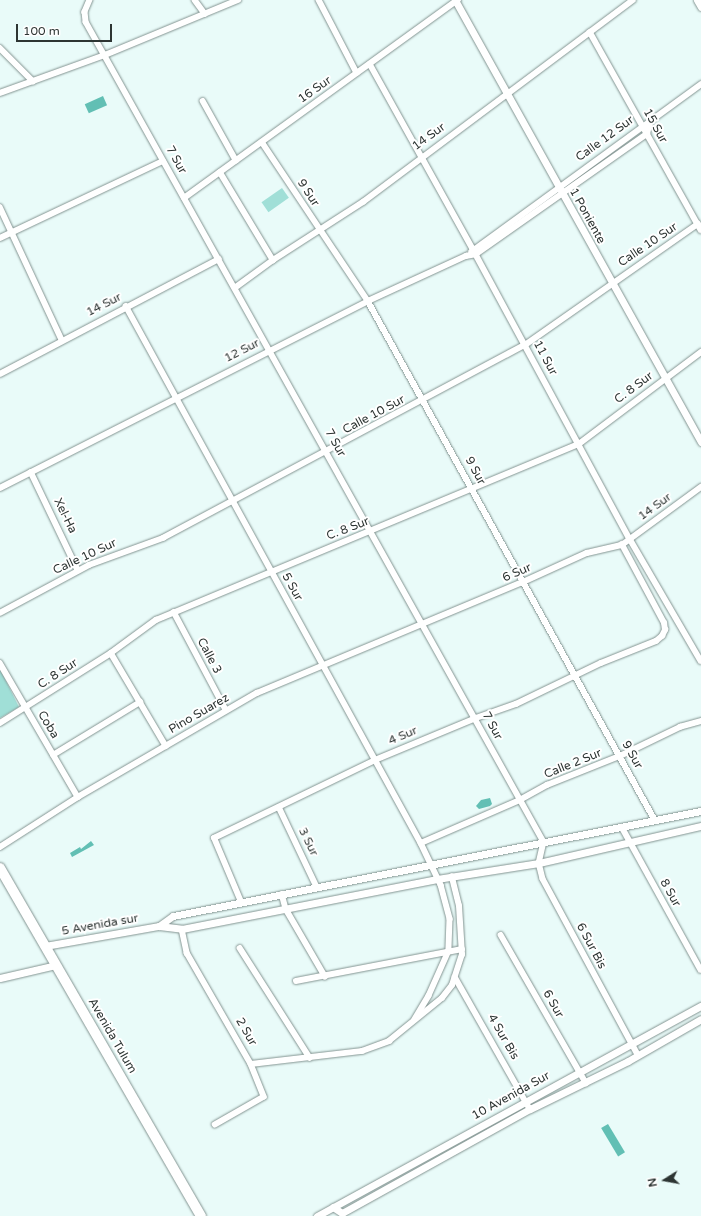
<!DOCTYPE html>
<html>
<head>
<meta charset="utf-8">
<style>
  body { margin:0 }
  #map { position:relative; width:701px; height:1216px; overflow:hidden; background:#e9fbf9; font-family:"Varela Round",sans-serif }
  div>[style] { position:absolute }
  .green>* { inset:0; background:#a0dfd7; transform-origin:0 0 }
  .water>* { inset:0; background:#62bfb4; transform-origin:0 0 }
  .roads { filter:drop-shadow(0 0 1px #839491) drop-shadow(0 0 1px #839491) }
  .street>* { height:5.5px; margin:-2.75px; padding:0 2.75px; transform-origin:2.75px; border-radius:2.75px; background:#fff }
  .secondary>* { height:7px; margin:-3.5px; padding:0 3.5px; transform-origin:3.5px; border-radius:3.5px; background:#fff }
  .highway>* { height:10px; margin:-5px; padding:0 5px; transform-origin:5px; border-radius:5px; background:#fff }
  span { translate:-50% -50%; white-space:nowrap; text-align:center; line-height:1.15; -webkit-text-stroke:4px #fff; paint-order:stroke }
  .street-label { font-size:12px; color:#2d3533 }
  .north { position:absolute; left:645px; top:1160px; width:40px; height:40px; -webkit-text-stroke:3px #fff; paint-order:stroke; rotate:259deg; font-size:11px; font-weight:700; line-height:16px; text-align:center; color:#2d3533 }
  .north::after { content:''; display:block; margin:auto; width:14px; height:18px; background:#2d3533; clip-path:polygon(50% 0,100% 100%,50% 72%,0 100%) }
  .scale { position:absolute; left:16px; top:24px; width:96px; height:18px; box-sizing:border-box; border:2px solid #2d3533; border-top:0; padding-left:5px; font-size:12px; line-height:14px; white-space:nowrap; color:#2d3533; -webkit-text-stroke:3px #fff; paint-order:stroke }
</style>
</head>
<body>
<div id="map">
  <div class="green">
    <div style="left:282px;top:188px;width:12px;height:25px;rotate:55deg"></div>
    <div style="clip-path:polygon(0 669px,19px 707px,0 718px)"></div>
  </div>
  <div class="water">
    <div style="left:103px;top:96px;width:10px;height:20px;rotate:66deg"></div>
    <div style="clip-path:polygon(490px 798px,492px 804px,490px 806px,479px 809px,476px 806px,481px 800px)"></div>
    <div style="clip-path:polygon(91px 841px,94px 845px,72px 857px,70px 853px,80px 847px,81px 849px)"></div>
    <div style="left:608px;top:1124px;width:33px;height:8px;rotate:59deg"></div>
  </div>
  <div class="roads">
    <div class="street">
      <div style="left:90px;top:0;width:13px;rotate:113deg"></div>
      <div style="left:85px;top:12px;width:10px;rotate:84deg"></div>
      <div style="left:86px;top:22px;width:939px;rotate:60.82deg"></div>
      <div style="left:544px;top:842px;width:22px;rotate:103deg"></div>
      <div style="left:539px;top:863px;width:16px;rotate:76deg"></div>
      <div style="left:543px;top:879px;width:200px;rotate:61.6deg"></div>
      <div style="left:195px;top:0;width:17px;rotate:54deg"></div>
      <div style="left:319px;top:0;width:82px;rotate:62.5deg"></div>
      <div style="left:590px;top:32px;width:227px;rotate:60.7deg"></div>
      <div style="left:0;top:48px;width:47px;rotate:45deg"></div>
      <div style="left:370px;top:64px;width:212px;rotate:60.9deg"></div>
      <div style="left:473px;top:249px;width:330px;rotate:61.6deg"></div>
      <div style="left:630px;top:539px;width:141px;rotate:59.8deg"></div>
      <div style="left:0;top:93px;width:112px;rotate:-19.9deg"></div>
      <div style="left:105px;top:55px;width:144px;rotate:-22.5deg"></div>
      <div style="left:203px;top:101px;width:68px;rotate:60.8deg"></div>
      <div style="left:262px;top:142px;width:191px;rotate:56.3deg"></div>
      <div style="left:368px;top:301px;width:593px;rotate:61.06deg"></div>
      <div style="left:220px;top:172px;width:103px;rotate:58.9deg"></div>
      <div style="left:184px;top:198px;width:338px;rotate:-35.9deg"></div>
      <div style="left:0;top:207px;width:147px;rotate:65deg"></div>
      <div style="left:0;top:238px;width:180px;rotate:-25.3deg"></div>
      <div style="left:471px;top:252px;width:285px;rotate:-36.1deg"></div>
      <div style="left:236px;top:287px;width:46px;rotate:-36.1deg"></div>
      <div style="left:273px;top:260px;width:107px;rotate:-32.8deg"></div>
      <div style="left:363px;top:202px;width:337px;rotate:-36.8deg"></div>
      <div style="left:126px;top:306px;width:613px;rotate:61.22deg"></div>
      <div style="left:421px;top:843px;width:47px;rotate:64.5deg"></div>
      <div style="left:441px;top:885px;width:35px;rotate:75deg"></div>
      <div style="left:450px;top:919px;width:32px;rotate:92deg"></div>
      <div style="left:449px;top:951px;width:49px;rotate:114deg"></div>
      <div style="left:429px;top:996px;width:27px;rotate:121deg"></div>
      <div style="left:0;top:374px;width:247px;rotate:-27.7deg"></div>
      <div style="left:31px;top:472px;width:109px;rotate:64.4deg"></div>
      <div style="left:0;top:488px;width:413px;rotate:-26.9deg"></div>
      <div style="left:368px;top:301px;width:108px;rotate:-24.7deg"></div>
      <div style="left:466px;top:256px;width:10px;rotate:-11deg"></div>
      <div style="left:476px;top:254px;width:209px;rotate:-35.1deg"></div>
      <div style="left:647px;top:134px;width:12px;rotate:-76deg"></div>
      <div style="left:174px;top:612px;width:111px;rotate:62deg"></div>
      <div style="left:0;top:613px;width:101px;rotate:-28.3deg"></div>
      <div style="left:89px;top:565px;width:79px;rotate:-20deg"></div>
      <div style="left:163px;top:538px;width:410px;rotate:-28.1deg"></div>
      <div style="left:525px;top:345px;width:211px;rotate:-35deg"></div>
      <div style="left:111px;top:653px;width:108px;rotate:59.4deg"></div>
      <div style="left:0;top:663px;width:155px;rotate:59.8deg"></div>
      <div style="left:0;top:723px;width:131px;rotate:-32.2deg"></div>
      <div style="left:111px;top:653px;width:56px;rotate:-36.3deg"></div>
      <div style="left:156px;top:620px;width:458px;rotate:-22.6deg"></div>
      <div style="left:579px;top:444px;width:153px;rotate:-37deg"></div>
      <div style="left:53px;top:755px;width:102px;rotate:-31.3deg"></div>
      <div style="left:279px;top:807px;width:89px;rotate:64.6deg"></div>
      <div style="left:622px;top:827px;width:163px;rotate:61.1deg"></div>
      <div style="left:421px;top:843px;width:108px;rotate:-23.5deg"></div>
      <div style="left:520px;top:800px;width:31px;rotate:-29deg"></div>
      <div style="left:547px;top:785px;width:79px;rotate:-21.7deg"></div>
      <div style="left:620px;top:756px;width:67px;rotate:-25.8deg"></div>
      <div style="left:680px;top:727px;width:22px;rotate:-16deg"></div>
      <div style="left:0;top:847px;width:93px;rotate:-32.7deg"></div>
      <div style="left:78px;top:797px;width:207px;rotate:-30.2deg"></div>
      <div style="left:257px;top:693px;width:288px;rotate:-22.7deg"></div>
      <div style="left:523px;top:582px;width:70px;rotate:-24.4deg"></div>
      <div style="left:587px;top:553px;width:36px;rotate:-13deg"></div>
      <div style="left:622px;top:545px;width:98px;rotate:-36.3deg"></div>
      <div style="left:282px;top:894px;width:16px;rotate:75deg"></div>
      <div style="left:286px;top:909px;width:78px;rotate:59.8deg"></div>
      <div style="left:241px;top:902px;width:69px;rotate:-112.9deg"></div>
      <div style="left:214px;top:838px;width:179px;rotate:-25.8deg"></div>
      <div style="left:375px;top:760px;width:109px;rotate:-22.6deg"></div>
      <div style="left:476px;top:718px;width:42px;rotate:-19.3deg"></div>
      <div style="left:516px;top:704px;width:94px;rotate:-25.8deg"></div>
      <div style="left:601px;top:663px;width:59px;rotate:-21.8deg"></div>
      <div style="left:656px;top:641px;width:8px;rotate:-40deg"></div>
      <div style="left:662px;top:636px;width:7px;rotate:-63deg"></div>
      <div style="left:665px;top:630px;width:7px;rotate:-98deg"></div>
      <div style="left:664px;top:623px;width:89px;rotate:-118.3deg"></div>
      <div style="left:182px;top:929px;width:25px;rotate:78deg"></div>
      <div style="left:187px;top:953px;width:128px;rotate:60deg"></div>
      <div style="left:251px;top:1064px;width:35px;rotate:68deg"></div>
      <div style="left:264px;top:1097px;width:56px;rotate:150.3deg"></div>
      <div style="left:501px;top:935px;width:171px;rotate:60.1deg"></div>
      <div style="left:240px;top:948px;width:130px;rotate:57.5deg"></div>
      <div style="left:455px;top:977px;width:152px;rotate:60.4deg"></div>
      <div style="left:296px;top:981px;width:169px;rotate:-10.9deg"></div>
      <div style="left:251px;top:1064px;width:112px;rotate:-6.7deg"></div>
      <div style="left:362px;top:1051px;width:29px;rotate:-20deg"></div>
      <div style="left:389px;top:1041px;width:68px;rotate:-39.1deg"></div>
      <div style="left:442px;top:998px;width:16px;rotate:-52deg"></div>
      <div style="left:452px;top:985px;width:32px;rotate:-72deg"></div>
      <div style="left:462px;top:955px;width:49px;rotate:-93.5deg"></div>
      <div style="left:459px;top:906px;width:30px;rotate:-104deg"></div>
    </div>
    <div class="secondary">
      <div style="left:455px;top:0;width:506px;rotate:60.9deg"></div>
      <div style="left:697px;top:0;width:8px;rotate:60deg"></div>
      <div style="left:159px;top:926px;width:17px;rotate:-36deg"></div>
      <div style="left:173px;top:916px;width:538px;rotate:-11.25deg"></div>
      <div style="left:45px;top:946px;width:116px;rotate:-10deg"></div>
      <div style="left:159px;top:926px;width:23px;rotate:7deg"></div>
      <div style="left:182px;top:929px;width:260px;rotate:-11.1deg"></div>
      <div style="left:437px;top:879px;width:103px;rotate:-8.9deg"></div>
      <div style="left:539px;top:863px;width:166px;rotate:-12.9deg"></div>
      <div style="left:0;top:978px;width:57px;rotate:-13.1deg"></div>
      <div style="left:333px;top:1207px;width:11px;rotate:34deg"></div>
      <div style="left:342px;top:1213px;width:215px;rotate:-29deg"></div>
      <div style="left:530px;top:1109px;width:109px;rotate:-26.1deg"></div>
      <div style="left:628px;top:1061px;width:84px;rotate:-29.9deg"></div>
      <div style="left:317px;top:1216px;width:438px;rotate:-28.7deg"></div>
    </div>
    <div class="highway">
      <div style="left:0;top:868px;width:402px;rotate:60deg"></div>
    </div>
  </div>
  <div class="street-label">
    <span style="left:315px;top:90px;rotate:-35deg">16 Sur</span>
    <span style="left:655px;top:126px;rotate:61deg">15 Sur</span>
    <span style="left:429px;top:137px;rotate:-36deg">14 Sur</span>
    <span style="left:605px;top:139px;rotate:-36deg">Calle 12 Sur</span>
    <span style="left:176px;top:160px;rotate:61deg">7 Sur</span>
    <span style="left:308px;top:193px;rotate:57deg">9 Sur</span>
    <span style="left:587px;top:216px;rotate:61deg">1 Poniente</span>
    <span style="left:648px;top:245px;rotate:-34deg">Calle 10 Sur</span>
    <span style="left:104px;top:305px;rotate:-27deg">14 Sur</span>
    <span style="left:242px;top:351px;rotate:-27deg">12 Sur</span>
    <span style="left:545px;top:358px;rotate:62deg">11 Sur</span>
    <span style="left:634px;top:388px;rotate:-37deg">C. 8 Sur</span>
    <span style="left:374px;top:415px;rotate:-28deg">Calle 10 Sur</span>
    <span style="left:335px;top:443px;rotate:61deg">7 Sur</span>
    <span style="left:475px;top:471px;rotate:62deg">9 Sur</span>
    <span style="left:655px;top:507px;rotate:-36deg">14 Sur</span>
    <span style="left:65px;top:516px;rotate:64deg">Xel-Ha</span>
    <span style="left:348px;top:529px;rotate:-21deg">C. 8 Sur</span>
    <span style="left:85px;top:557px;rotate:-25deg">Calle 10 Sur</span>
    <span style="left:517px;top:573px;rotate:-23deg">6 Sur</span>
    <span style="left:292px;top:587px;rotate:61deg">5 Sur</span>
    <span style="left:209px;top:656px;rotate:62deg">Calle 3</span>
    <span style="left:58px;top:674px;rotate:-33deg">C. 8 Sur</span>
    <span style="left:199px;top:714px;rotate:-30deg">Pino Suarez</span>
    <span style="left:48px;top:725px;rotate:59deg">Coba</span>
    <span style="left:492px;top:726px;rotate:62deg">7 Sur</span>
    <span style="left:403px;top:736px;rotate:-23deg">4 Sur</span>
    <span style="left:632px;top:755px;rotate:61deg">9 Sur</span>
    <span style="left:573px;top:764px;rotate:-22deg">Calle 2 Sur</span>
    <span style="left:308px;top:842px;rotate:64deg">3 Sur</span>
    <span style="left:670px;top:893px;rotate:61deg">8 Sur</span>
    <span style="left:100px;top:925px;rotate:-10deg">5 Avenida sur</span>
    <span style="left:591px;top:946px;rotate:62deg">6 Sur Bis</span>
    <span style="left:553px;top:1004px;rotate:61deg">6 Sur</span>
    <span style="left:246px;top:1032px;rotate:60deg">2 Sur</span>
    <span style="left:112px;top:1036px;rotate:60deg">Avenida Tulum</span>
    <span style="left:503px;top:1037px;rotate:60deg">4 Sur Bis</span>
    <span style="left:511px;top:1096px;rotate:-29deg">10 Avenida Sur</span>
  </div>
  <div class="north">N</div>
  <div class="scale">100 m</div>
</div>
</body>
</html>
